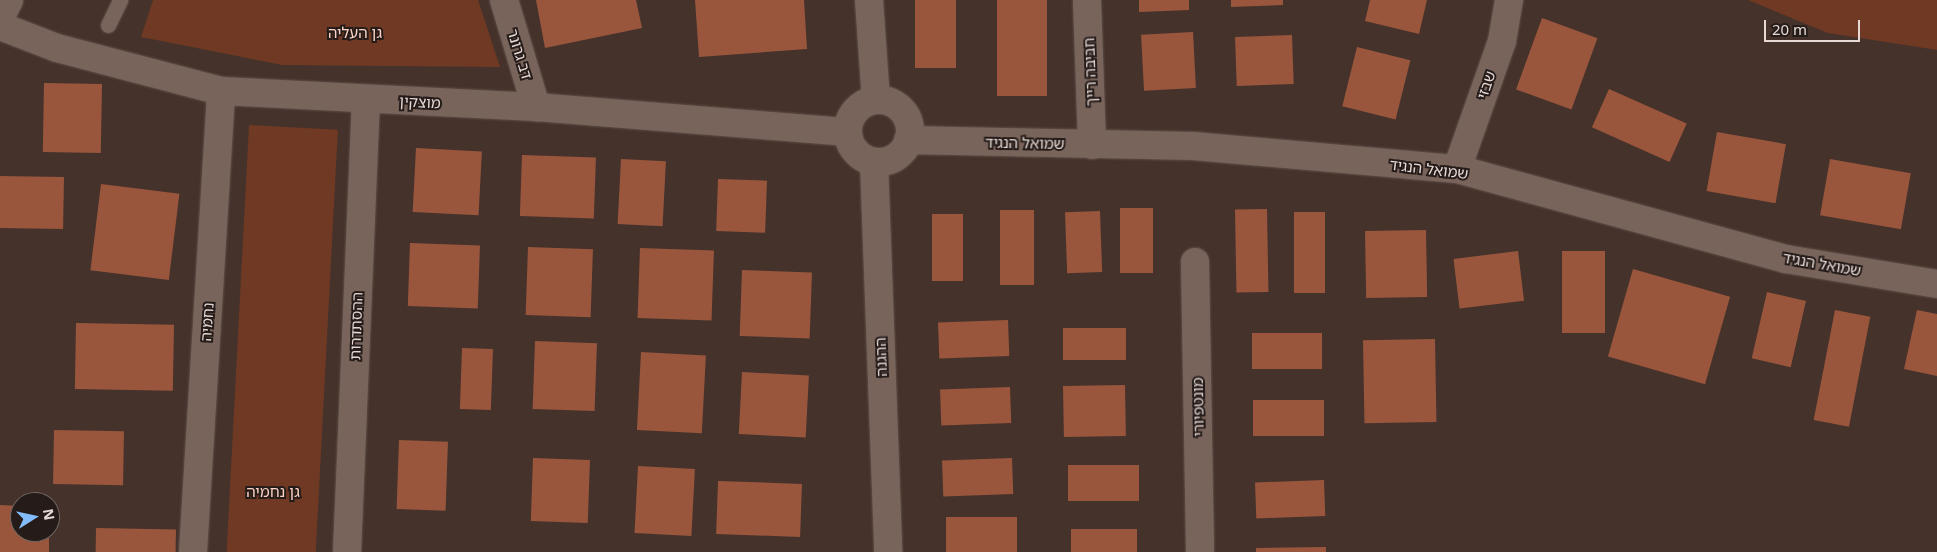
<!DOCTYPE html>
<html>
<head>
<meta charset="utf-8">
<style>
  body { margin:0 }
  #map { position:relative; width:1937px; height:552px; overflow:hidden; background:#45322b; font-family:"Noto Sans","Noto Sans Hebrew",sans-serif }
  div>[style] { position:absolute }
  .green>* { inset:0; background:#703924; transform-origin:0 0 }
  .building>* { inset:0; background:#99563d; transform-origin:0 0 }
  .roads { filter:drop-shadow(0 0 1px #5f4f49) drop-shadow(0 0 1px #5f4f49) }
  .service>* { height:15px; margin:-7.5px; padding:0 7.5px; transform-origin:7.5px; border-radius:7.5px; background:#79645c }
  .minor>* { height:28px; margin:-14px; padding:0 14px; transform-origin:14px; border-radius:14px; background:#79645c }
  .minor>.ring { margin:-14px; padding:0; box-sizing:content-box; background:none; border:28px solid #79645c; border-radius:50% }
  span { translate:-50% -50%; white-space:nowrap; text-align:center; line-height:1.15; -webkit-text-stroke:4px #251c19; paint-order:stroke }
  .park-label { font-size:15px; color:#fbd2c3 }
  .street-label { font-size:15px; color:#e6d9d5 }
  .north { position:absolute; left:10px; top:492px; width:50px; height:50px; box-sizing:border-box; background:#251c19; border:1px solid #726864; border-radius:50%; rotate:80deg; font-size:14px; font-weight:700; line-height:20px; text-align:center; color:#e6d9d5 }
  .north::after { content:''; display:block; margin:auto; width:18px; height:22px; background:#82bcfa; clip-path:polygon(50% 0,100% 100%,50% 72%,0 100%) }
  .scale { position:absolute; left:1764px; top:20px; width:96px; height:22px; box-sizing:border-box; border:2px solid #e6d9d5; border-top:0; padding-left:6px; font-size:15px; line-height:18px; white-space:nowrap; color:#e6d9d5; -webkit-text-stroke:4px #251c19; paint-order:stroke }
</style>
</head>
<body>
<div id="map">
  <div class="green">
    <div style="clip-path:polygon(153px 0,478px 0,500px 67px,282px 65px,141px 37px)"></div>
    <div style="clip-path:polygon(1748px 0,1937px 0,1937px 50px,1828px 33px)"></div>
    <div style="left:249px;top:125px;width:89px;height:428px;rotate:3deg"></div>
  </div>
  <div class="building">
    <div style="clip-path:polygon(536px 0,636px 0,642px 28px,545px 48px)"></div>
    <div style="clip-path:polygon(695px 0,804px 0,807px 49px,699px 57px)"></div>
    <div style="left:915px;top:0;width:41px;height:68px"></div>
    <div style="left:997px;top:0;width:50px;height:96px"></div>
    <div style="clip-path:polygon(1139px 0,1189px 0,1189px 10px,1139px 12px)"></div>
    <div style="clip-path:polygon(1231px 0,1283px 0,1283px 5px,1231px 7px)"></div>
    <div style="clip-path:polygon(1370px 0,1427px 0,1419px 34px,1365px 21px)"></div>
    <div style="left:1542px;top:18px;width:59px;height:76px;rotate:20deg"></div>
    <div style="left:1193px;top:32px;width:56px;height:52px;rotate:87deg"></div>
    <div style="left:1292px;top:35px;width:49px;height:57px;rotate:88deg"></div>
    <div style="left:1357px;top:47px;width:55px;height:61px;rotate:14deg"></div>
    <div style="left:44px;top:83px;width:58px;height:69px;rotate:1deg"></div>
    <div style="left:1609px;top:89px;width:85px;height:42px;rotate:24deg"></div>
    <div style="left:1717px;top:132px;width:70px;height:60px;rotate:10deg"></div>
    <div style="left:416px;top:148px;width:66px;height:64px;rotate:3deg"></div>
    <div style="left:522px;top:155px;width:74px;height:61px;rotate:2deg"></div>
    <div style="left:621px;top:159px;width:45px;height:65px;rotate:3deg"></div>
    <div style="left:1830px;top:159px;width:82px;height:57px;rotate:10deg"></div>
    <div style="left:0;top:176px;width:64px;height:52px;rotate:1deg"></div>
    <div style="left:718px;top:179px;width:49px;height:52px;rotate:2deg"></div>
    <div style="left:101px;top:184px;width:79px;height:87px;rotate:7deg"></div>
    <div style="left:1120px;top:208px;width:33px;height:65px"></div>
    <div style="left:1267px;top:209px;width:83px;height:32px;rotate:89deg"></div>
    <div style="left:1000px;top:210px;width:34px;height:75px"></div>
    <div style="left:1100px;top:211px;width:61px;height:35px;rotate:88deg"></div>
    <div style="left:1294px;top:212px;width:31px;height:81px"></div>
    <div style="left:932px;top:214px;width:31px;height:67px"></div>
    <div style="left:1426px;top:230px;width:67px;height:61px;rotate:89deg"></div>
    <div style="left:410px;top:243px;width:70px;height:63px;rotate:2deg"></div>
    <div style="left:528px;top:247px;width:65px;height:68px;rotate:2deg"></div>
    <div style="left:640px;top:248px;width:74px;height:70px;rotate:2deg"></div>
    <div style="left:1518px;top:251px;width:50px;height:65px;rotate:83deg"></div>
    <div style="left:1562px;top:251px;width:43px;height:82px"></div>
    <div style="left:1633px;top:269px;width:101px;height:91px;rotate:16deg"></div>
    <div style="left:742px;top:270px;width:70px;height:66px;rotate:2deg"></div>
    <div style="left:1767px;top:292px;width:40px;height:68px;rotate:13deg"></div>
    <div style="left:1835px;top:310px;width:36px;height:112px;rotate:11deg"></div>
    <div style="clip-path:polygon(1917px 310px,1937px 314px,1937px 376px,1904px 369px)"></div>
    <div style="left:1008px;top:320px;width:36px;height:70px;rotate:88deg"></div>
    <div style="left:76px;top:323px;width:98px;height:66px;rotate:1deg"></div>
    <div style="left:1126px;top:328px;width:32px;height:63px;rotate:90deg"></div>
    <div style="left:1322px;top:333px;width:36px;height:70px;rotate:90deg"></div>
    <div style="left:1435px;top:339px;width:83px;height:72px;rotate:89deg"></div>
    <div style="left:535px;top:341px;width:62px;height:68px;rotate:2deg"></div>
    <div style="left:462px;top:348px;width:31px;height:61px;rotate:2deg"></div>
    <div style="left:641px;top:352px;width:65px;height:78px;rotate:3deg"></div>
    <div style="left:742px;top:372px;width:67px;height:62px;rotate:3deg"></div>
    <div style="left:1125px;top:385px;width:51px;height:62px;rotate:89deg"></div>
    <div style="left:1010px;top:387px;width:36px;height:70px;rotate:88deg"></div>
    <div style="left:1324px;top:400px;width:36px;height:71px;rotate:90deg"></div>
    <div style="left:54px;top:430px;width:70px;height:54px;rotate:1deg"></div>
    <div style="left:399px;top:440px;width:49px;height:69px;rotate:2deg"></div>
    <div style="left:533px;top:458px;width:57px;height:63px;rotate:2deg"></div>
    <div style="left:1012px;top:458px;width:36px;height:70px;rotate:88deg"></div>
    <div style="left:1139px;top:465px;width:36px;height:71px;rotate:90deg"></div>
    <div style="left:638px;top:466px;width:57px;height:67px;rotate:3deg"></div>
    <div style="left:1324px;top:480px;width:36px;height:69px;rotate:88deg"></div>
    <div style="left:718px;top:481px;width:84px;height:53px;rotate:2deg"></div>
    <div style="clip-path:polygon(0 505px,20px 506px,20px 532px,49px 532px,49px 552px,0 552px)"></div>
    <div style="left:1017px;top:517px;width:35px;height:71px;rotate:90deg"></div>
    <div style="left:96px;top:528px;width:80px;height:24px;rotate:1deg"></div>
    <div style="left:1071px;top:529px;width:66px;height:23px"></div>
    <div style="clip-path:polygon(1326px 547px,1326px 552px,1256px 552px,1256px 548px)"></div>
  </div>
  <div class="roads">
    <div class="service">
      <div style="left:108px;top:25px;width:28px;rotate:-64deg"></div>
    </div>
    <div class="minor">
      <div style="left:504px;top:0;width:112px;rotate:73.3deg"></div>
      <div style="left:869px;top:0;width:100px;rotate:86deg"></div>
      <div style="left:1087px;top:0;width:145px;rotate:88deg"></div>
      <div style="left:0;top:18px;width:20px;rotate:-63deg"></div>
      <div style="left:0;top:26px;width:61px;rotate:21.1deg"></div>
      <div style="left:57px;top:48px;width:170px;rotate:14.7deg"></div>
      <div style="left:221px;top:91px;width:315px;rotate:2.9deg"></div>
      <div style="left:536px;top:107px;width:313px;rotate:4.6deg"></div>
      <div class="ring" style="left:848px;top:100px;width:34px;height:34px"></div>
      <div style="left:908px;top:140px;width:285px;rotate:1.2deg"></div>
      <div style="left:1193px;top:146px;width:265px;rotate:5deg"></div>
      <div style="left:1457px;top:169px;width:341px;rotate:15.3deg"></div>
      <div style="left:1786px;top:259px;width:153px;rotate:9.4deg"></div>
      <div style="left:874px;top:162px;width:390px;rotate:87.9deg"></div>
      <div style="left:1457px;top:169px;width:136px;rotate:-70.6deg"></div>
      <div style="left:1502px;top:41px;width:42px;rotate:-80.3deg"></div>
      <div style="left:1195px;top:262px;width:290px;rotate:89deg"></div>
      <div style="left:193px;top:552px;width:462px;rotate:-86.5deg"></div>
      <div style="left:347px;top:552px;width:453px;rotate:-87.6deg"></div>
    </div>
  </div>
  <div class="park-label">
    <span style="left:355px;top:33px">גן העליה</span>
    <span style="left:273px;top:492px">גן נחמיה</span>
  </div>
  <div class="street-label">
    <span style="left:520px;top:54px;rotate:73deg">דב גרונר</span>
    <span style="left:1090px;top:72px;rotate:-92deg">חביבה רייך</span>
    <span style="left:1486px;top:85px;rotate:-71deg">שבזי</span>
    <span style="left:420px;top:102px;rotate:3deg">מוצקין</span>
    <span style="left:1025px;top:143px;rotate:1deg">שמואל הנגיד</span>
    <span style="left:1429px;top:169px;rotate:7deg">שמואל הנגיד</span>
    <span style="left:1822px;top:264px;rotate:10deg">שמואל הנגיד</span>
    <span style="left:207px;top:322px;rotate:-86deg">נחמיה</span>
    <span style="left:356px;top:326px;rotate:-88deg">ההסתדרות</span>
    <span style="left:881px;top:357px;rotate:-92deg">ההגנה</span>
    <span style="left:1198px;top:407px;rotate:-91deg">מונטפיורי</span>
  </div>
  <div class="north">N</div>
  <div class="scale">20 m</div>
</div>
</body>
</html>
